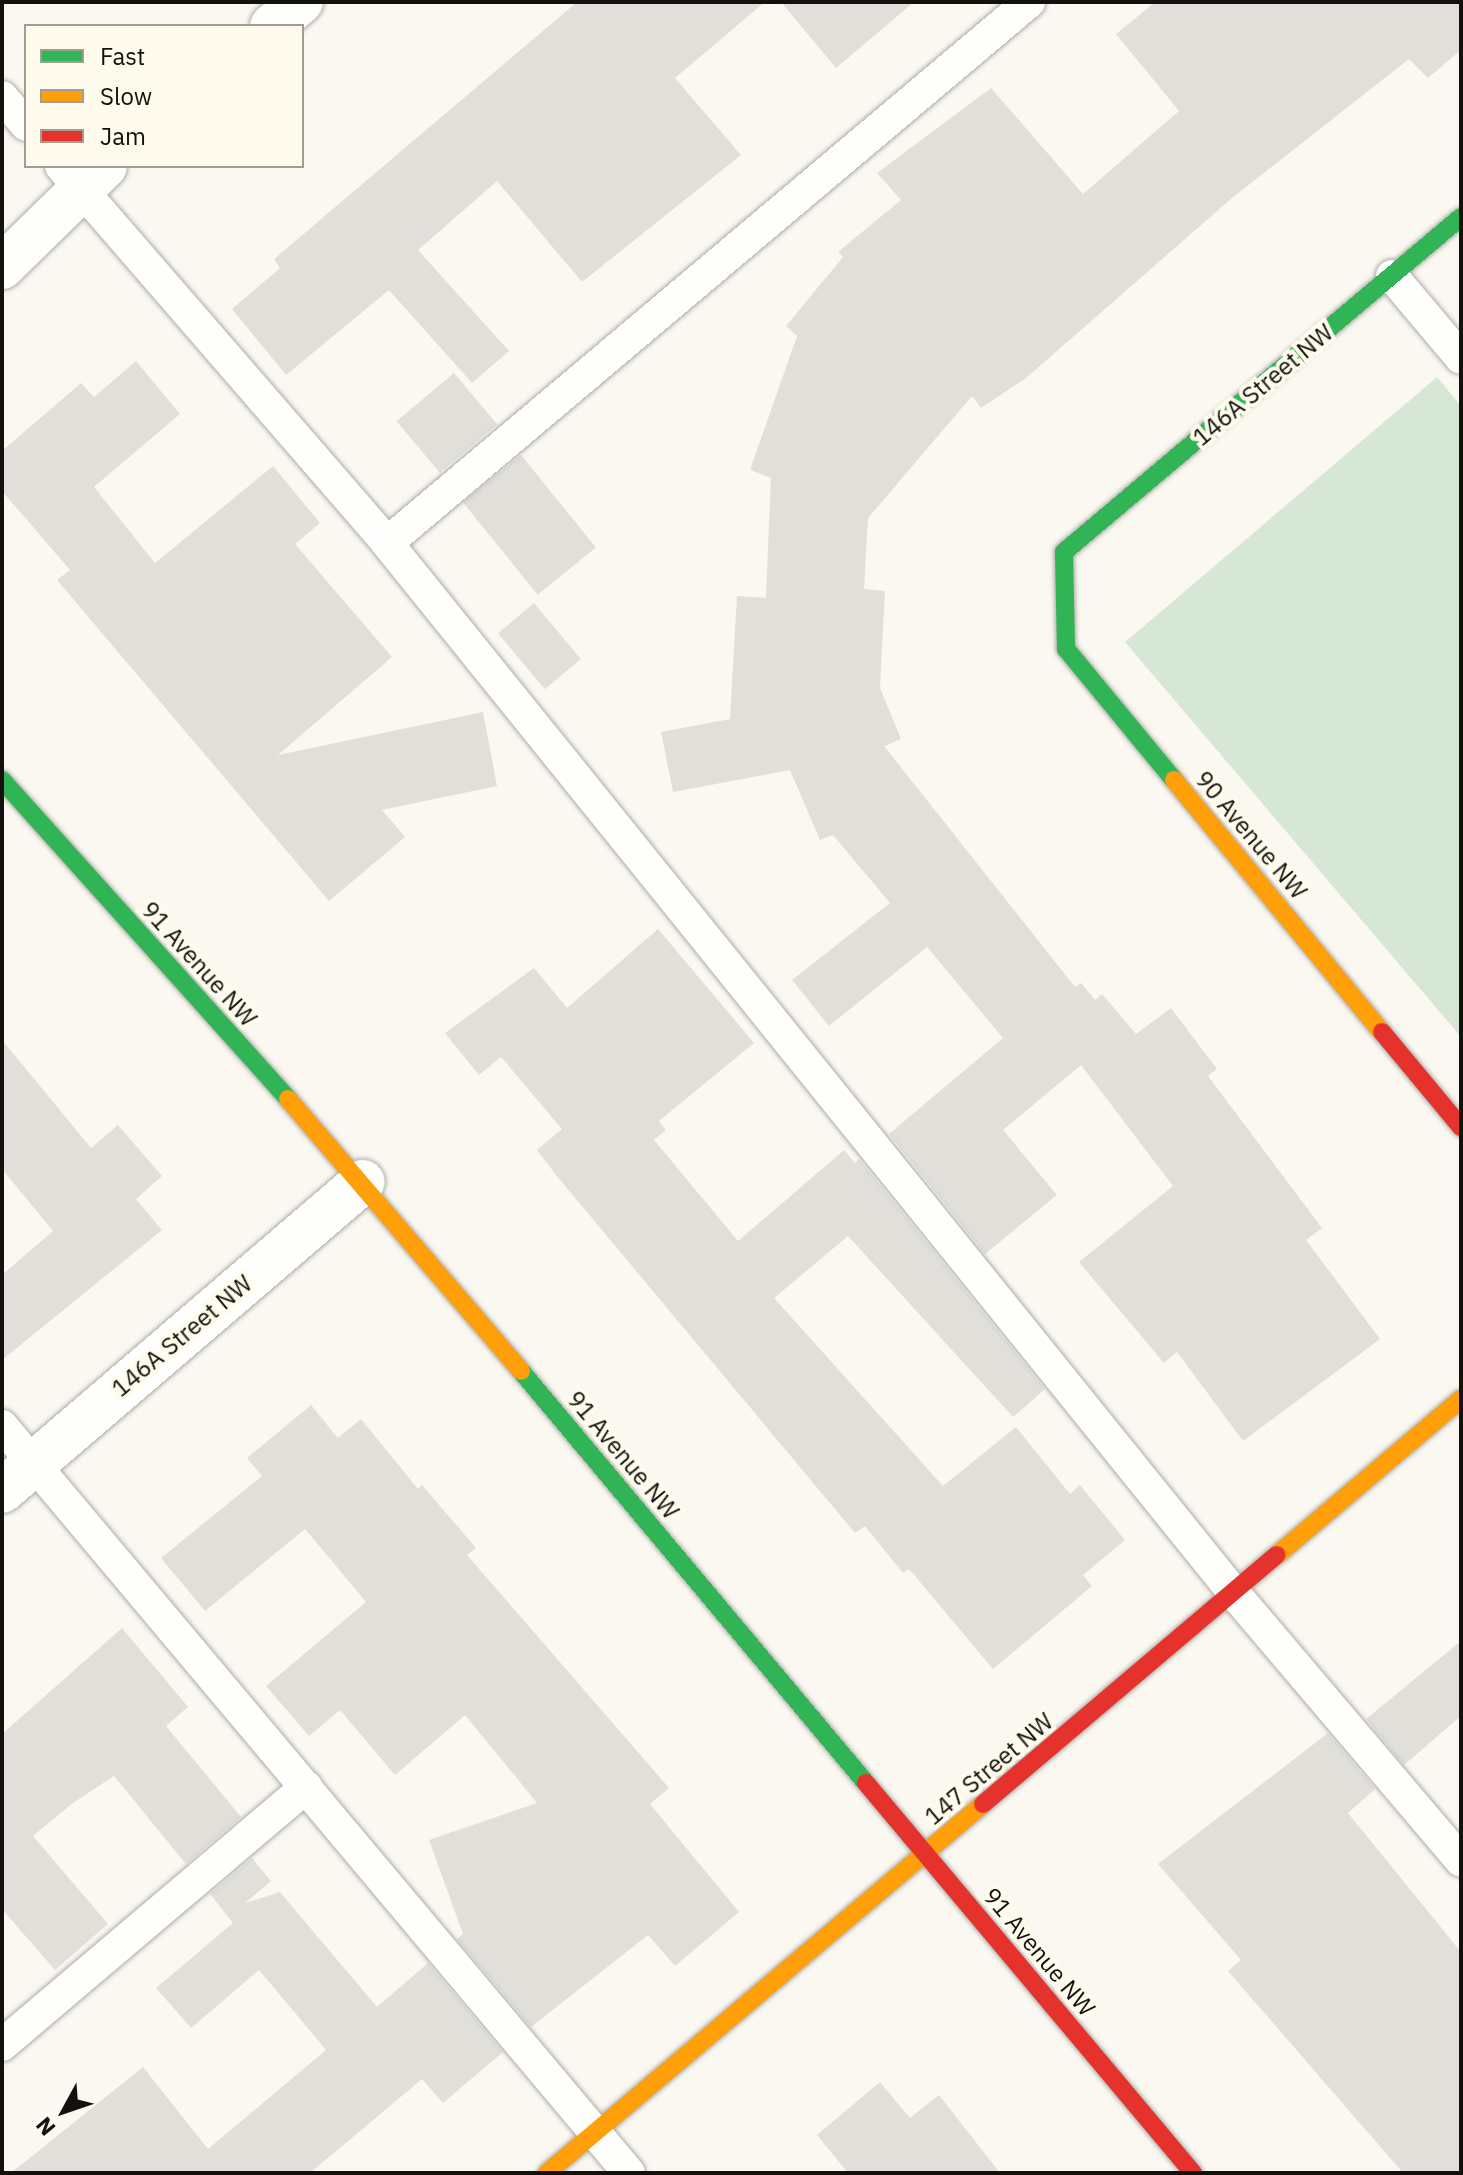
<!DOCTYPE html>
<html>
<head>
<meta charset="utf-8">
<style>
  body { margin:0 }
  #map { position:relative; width:1463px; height:2175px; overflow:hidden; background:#faf8f1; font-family:"IBM Plex Sans",sans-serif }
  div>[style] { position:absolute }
  .green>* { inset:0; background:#d7e7d6 }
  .building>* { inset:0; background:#e1dfda; transform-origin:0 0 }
  .roads { filter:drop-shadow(0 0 2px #adaca6) drop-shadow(0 0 2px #adaca6) }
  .lane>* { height:32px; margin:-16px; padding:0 16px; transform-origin:16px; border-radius:16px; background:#fefefd }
  .street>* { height:44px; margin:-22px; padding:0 22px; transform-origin:22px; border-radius:22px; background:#fefefd }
  .fast>* { height:18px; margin:-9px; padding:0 9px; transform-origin:9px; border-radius:9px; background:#30b455 }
  .slow>* { height:18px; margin:-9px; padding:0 9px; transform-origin:9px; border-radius:9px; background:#ff9f0a }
  .jam>* { height:18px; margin:-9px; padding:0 9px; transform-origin:9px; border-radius:9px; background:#e5322d }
  span { translate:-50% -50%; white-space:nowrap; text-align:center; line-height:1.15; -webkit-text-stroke:8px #fefbed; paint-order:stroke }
  .street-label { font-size:24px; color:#12110d }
  .frame { position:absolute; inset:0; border:4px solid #12110d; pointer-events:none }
  .legend { position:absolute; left:24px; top:24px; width:280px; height:144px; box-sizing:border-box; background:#fefbed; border:2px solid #a09d93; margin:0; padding:10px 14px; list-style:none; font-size:24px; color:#12110d }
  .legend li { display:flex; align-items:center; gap:16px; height:40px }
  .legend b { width:40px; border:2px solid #a09d93 }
  .north { position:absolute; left:24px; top:2071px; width:80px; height:80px; -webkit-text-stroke:6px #fefbed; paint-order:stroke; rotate:230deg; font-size:22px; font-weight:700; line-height:32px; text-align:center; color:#12110d }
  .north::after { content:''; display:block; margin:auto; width:28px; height:36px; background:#12110d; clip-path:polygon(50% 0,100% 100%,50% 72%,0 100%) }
</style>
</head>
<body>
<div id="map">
  <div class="green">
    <div style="clip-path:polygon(1437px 377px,1461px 406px,1461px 1037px,1125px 642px)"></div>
  </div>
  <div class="building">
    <div style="clip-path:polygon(577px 2px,765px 2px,675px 78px,741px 155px,582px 282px,497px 181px,418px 250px,509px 351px,472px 383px,389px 290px,286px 375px,232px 309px,280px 268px,274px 259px)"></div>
    <div style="clip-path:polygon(781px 2px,914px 2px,836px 68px)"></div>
    <div style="clip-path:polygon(1155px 2px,1461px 2px,1461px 50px,1428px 78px,1409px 59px,1232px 198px,1026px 378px,981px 408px,972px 396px,868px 518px,864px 589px,885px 591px,880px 688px,901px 739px,884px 746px,1075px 987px,1081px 983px,1095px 1000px,1102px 994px,1136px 1034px,1171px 1008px,1217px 1069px,1208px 1076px,1322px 1228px,1306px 1240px,1380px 1339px,1243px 1441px,1177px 1352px,1164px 1363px,1079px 1262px,1173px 1186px,1081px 1065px,1003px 1130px,1057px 1195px,985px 1254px,889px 1134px,1003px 1038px,927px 947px,829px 1026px,792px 980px,890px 903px,833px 835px,820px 840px,790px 770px,673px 792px,661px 732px,730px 719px,737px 596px,766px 598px,771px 478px,750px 470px,797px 336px,786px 326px,843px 257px,838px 252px,901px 200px,877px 173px,991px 88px,1083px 194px,1179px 111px,1116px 34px)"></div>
    <div style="clip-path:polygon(136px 361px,180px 414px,94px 487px,155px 563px,273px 466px,320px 523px,295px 544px,392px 657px,278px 755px,483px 712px,497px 786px,382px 810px,405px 837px,329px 901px,57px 580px,70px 570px,2px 491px,2px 451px,81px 383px,94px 397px)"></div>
    <div style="left:454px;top:373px;width:67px;height:75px;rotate:50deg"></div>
    <div style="left:521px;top:455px;width:119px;height:75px;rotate:51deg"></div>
    <div style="left:534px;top:603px;width:73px;height:47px;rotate:50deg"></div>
    <div style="clip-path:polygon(658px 929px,754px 1043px,659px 1121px,666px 1130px,654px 1140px,738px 1241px,844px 1150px,855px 1163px,859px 1159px,1045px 1389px,1013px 1417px,848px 1236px,774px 1298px,943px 1486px,1016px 1427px,1070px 1494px,1080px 1485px,1125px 1540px,1083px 1575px,1092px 1586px,993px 1669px,909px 1569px,903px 1573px,865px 1526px,855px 1533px,556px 1175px,537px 1150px,562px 1129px,501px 1057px,479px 1075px,445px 1033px,534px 968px,567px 1008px)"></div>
    <div style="clip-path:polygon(2px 1040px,91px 1148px,118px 1125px,162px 1176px,136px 1199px,162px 1230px,2px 1360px,2px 1275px,53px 1231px,2px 1169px)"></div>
    <div style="clip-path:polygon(311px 1405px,338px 1438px,361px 1419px,418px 1489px,422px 1485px,476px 1548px,467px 1555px,669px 1788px,650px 1804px,739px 1912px,675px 1966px,648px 1935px,531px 2027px,457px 1939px,463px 1934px,429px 1840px,537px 1803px,465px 1715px,395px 1775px,340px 1710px,309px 1736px,266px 1686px,366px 1602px,305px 1529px,205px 1611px,161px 1558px,262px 1476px,247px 1458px)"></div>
    <div style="clip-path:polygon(122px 1628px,188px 1707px,166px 1726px,241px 1817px,186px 1864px,114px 1776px,73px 1803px,33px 1836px,108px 1924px,55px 1970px,2px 1909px,2px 1734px)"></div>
    <div style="clip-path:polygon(1461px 1641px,1461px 1716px,1404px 1765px,1366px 1719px)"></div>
    <div style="clip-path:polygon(1328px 1733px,1375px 1789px,1348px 1813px,1461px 1952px,1461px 2173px,1403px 2173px,1228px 1971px,1241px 1960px,1158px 1864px)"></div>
    <div style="clip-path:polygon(252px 1858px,271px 1881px,245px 1903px,280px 1892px,377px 2007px,428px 1963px,503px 2052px,443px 2103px,422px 2079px,310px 2173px,11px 2173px,143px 2067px,208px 2149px,326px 2050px,259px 1970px,191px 2028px,156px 1988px,233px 1923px,210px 1894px)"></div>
    <div style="clip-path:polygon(880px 2082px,910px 2118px,939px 2095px,1000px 2173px,848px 2173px,817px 2135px)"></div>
  </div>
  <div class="roads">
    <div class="lane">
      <div style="left:2px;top:97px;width:37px;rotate:49deg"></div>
      <div style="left:61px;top:166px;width:498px;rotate:49.1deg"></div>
      <div style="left:387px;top:543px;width:840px;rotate:-40.12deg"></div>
      <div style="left:1392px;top:276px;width:107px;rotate:49.9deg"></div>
      <div style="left:387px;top:543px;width:1349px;rotate:51.11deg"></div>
      <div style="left:1234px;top:1593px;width:351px;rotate:49.7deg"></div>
      <div style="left:2px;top:1426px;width:975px;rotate:49.99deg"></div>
      <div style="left:2px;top:2045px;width:399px;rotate:-40.3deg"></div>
    </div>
    <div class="street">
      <div style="left:272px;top:26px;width:38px;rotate:-40deg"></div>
      <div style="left:2px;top:267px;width:144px;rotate:-44.4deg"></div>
      <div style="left:2px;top:1491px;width:475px;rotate:-40.6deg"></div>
    </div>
    <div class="fast">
      <div style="left:2px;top:780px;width:428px;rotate:48.1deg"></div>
      <div style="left:1174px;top:780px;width:170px;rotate:-129.5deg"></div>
      <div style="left:1066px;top:649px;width:97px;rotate:-91.2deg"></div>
      <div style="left:1064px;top:552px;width:519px;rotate:-40.16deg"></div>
      <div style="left:521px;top:1371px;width:537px;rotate:50.06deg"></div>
    </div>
    <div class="slow">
      <div style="left:1174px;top:780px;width:327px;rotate:50.5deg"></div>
      <div style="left:288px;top:1099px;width:358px;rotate:49.4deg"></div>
      <div style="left:1277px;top:1555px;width:241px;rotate:-40.3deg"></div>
      <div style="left:547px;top:2173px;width:571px;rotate:-40.24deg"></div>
    </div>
    <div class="jam">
      <div style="left:1382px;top:1032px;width:124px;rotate:50.3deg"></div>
      <div style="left:866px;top:1783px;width:509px;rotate:50.02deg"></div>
      <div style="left:983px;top:1804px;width:385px;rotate:-40.3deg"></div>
    </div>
  </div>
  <div class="street-label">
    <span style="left:1263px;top:385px;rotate:-40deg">146A Street NW</span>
    <span style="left:1251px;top:835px;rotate:50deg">90 Avenue NW</span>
    <span style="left:199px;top:964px;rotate:48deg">91 Avenue NW</span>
    <span style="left:182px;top:1336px;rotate:-40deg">146A Street NW</span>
    <span style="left:623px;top:1455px;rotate:50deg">91 Avenue NW</span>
    <span style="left:989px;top:1769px;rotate:-40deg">147 Street NW</span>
    <span style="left:1039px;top:1952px;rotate:50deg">91 Avenue NW</span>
  </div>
  <div class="frame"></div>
  <ul class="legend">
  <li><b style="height:10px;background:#30b455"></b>Fast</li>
  <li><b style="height:10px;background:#ff9f0a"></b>Slow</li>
  <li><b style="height:10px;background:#e5322d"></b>Jam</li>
  </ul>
  <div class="north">N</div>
</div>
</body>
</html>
